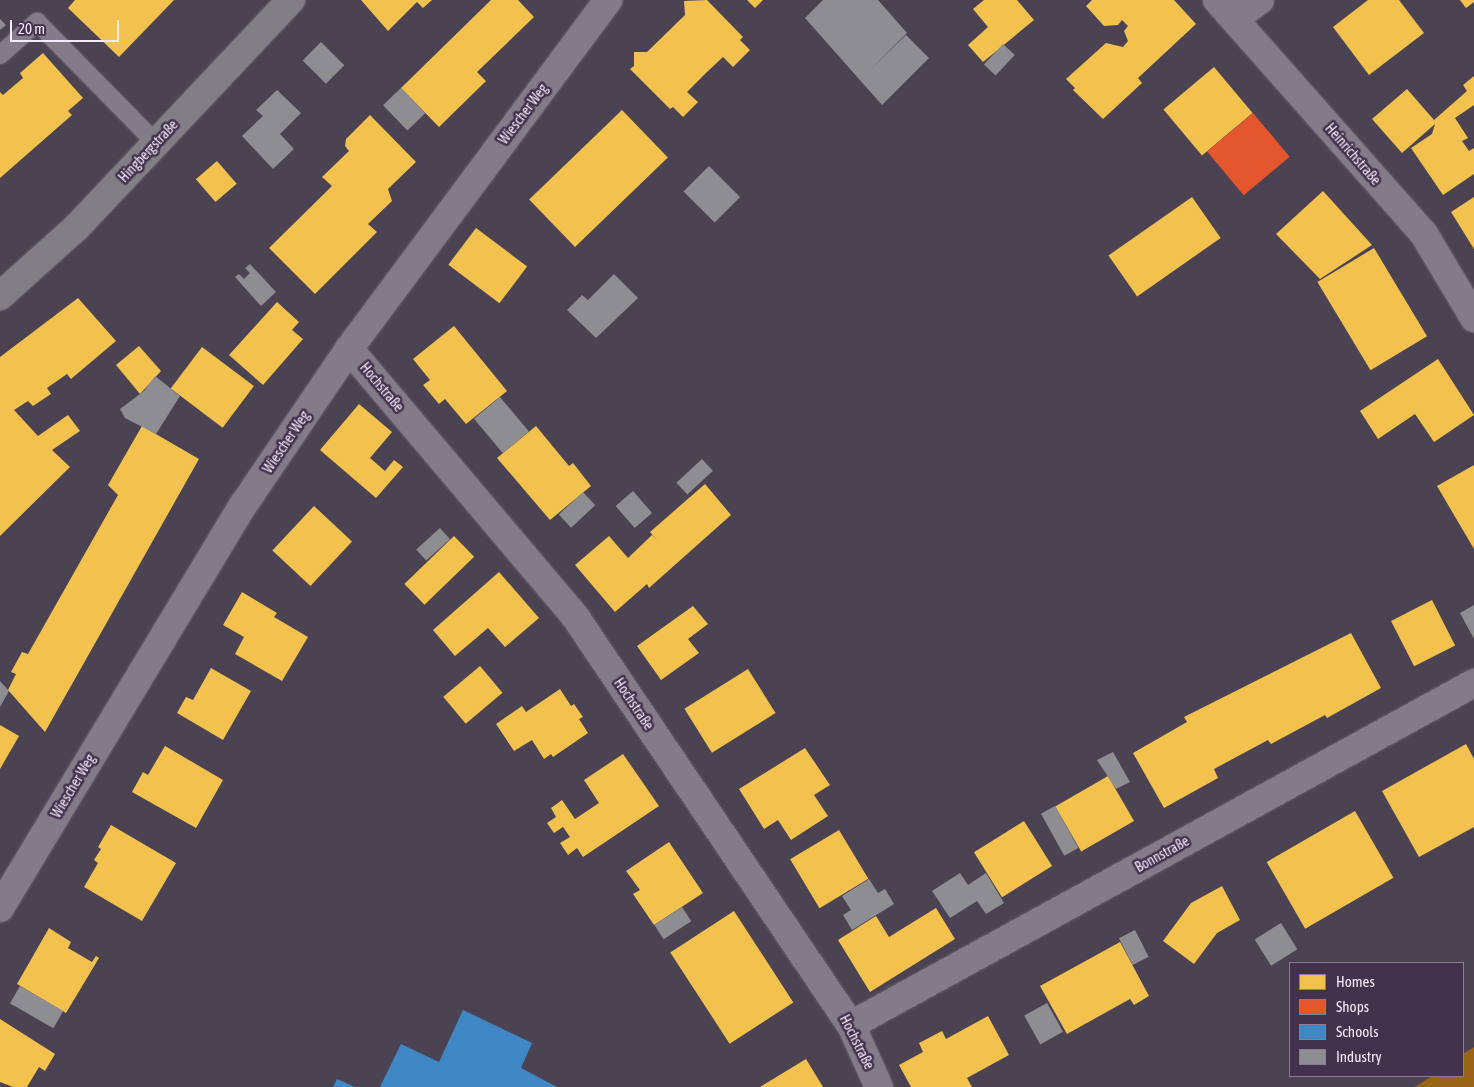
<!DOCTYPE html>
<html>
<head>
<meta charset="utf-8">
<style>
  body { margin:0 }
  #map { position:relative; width:1474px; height:1087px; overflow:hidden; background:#4c4352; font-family:"Asap Condensed",sans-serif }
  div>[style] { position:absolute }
  .forest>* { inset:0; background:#976515 }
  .homes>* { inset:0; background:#f2c14e; transform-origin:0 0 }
  .shops>* { inset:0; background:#e4572e; transform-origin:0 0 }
  .schools>* { inset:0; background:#3f88c5 }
  .industry>* { inset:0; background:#8d8d92; transform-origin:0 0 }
  .roads { filter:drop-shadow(0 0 1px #69616f) drop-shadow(0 0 1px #69616f) }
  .lane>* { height:18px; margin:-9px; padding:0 9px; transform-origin:9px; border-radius:9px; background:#837b88 }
  .street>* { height:28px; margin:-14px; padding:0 14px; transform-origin:14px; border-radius:14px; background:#837b88 }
  .secondary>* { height:28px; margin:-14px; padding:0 14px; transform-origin:14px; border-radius:14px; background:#827e85 }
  span { translate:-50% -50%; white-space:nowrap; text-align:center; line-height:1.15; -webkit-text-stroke:5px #42324d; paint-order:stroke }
  .street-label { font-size:14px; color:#f5ebfc }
  .legend { position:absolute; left:1289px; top:962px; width:175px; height:115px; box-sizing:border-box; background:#42324d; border:1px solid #8a7c93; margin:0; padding:6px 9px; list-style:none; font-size:15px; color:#f5ebfc }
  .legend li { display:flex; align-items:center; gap:10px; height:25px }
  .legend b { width:25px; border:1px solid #8a7c93 }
  .scale { position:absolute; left:10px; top:20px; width:109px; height:22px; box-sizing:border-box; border:2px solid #f5ebfc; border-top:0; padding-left:6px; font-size:15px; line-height:18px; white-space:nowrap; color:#f5ebfc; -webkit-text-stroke:4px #42324d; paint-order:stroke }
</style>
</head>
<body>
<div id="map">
  <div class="forest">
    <div style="clip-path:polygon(1474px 1047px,1474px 1087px,1415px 1087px,1432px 1076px,1463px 1076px,1463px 1054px)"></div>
  </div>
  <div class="homes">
    <div style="clip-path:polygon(75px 0,174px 0,119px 57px,68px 8px)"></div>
    <div style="clip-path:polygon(361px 0,432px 0,423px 8px,417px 2px,388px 31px)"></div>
    <div style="clip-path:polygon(491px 0,518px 0,534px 17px,477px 72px,486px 81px,439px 127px,401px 88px)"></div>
    <div style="clip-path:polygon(707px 0,743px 37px,740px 40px,750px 50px,733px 67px,723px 57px,707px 72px,687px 92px,698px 102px,683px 117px,673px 107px,670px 109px,630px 69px,634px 66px,634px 52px,647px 52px,685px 15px,684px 1px)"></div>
    <div style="clip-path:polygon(747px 0,763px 0,755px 8px)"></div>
    <div style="clip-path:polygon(984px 0,1017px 0,1034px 20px,983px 62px,968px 45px,988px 27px,973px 9px)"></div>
    <div style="clip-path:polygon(1092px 0,1174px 0,1196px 24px,1138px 78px,1142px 83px,1103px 119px,1073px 90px,1075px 88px,1066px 79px,1106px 43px,1123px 47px,1128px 41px,1124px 31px,1128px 26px,1122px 20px,1118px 25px,1104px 26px,1086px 6px)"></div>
    <div style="clip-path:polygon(1368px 0,1399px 0,1424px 33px,1369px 75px,1333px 27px)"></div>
    <div style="clip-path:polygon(1460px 0,1474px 0,1474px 2px,1466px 8px)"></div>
    <div style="clip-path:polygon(43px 53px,83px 98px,68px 111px,72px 115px,0 178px,0 92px,3px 95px,23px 78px,20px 73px)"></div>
    <div style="left:1214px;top:67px;width:60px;height:66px;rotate:50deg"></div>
    <div style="clip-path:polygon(1474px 76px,1474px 105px,1455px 118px,1468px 138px,1462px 141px,1469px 151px,1474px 148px,1474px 174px,1443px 195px,1411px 148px,1432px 134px,1435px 124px,1402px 153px,1372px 119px,1407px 89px,1434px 120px,1467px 91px,1463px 85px)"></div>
    <div style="left:622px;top:110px;width:66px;height:129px;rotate:46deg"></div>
    <div style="clip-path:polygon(370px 115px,416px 162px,388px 189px,392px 201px,368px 224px,377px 232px,315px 294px,269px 248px,332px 186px,322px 177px,349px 151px,345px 146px,346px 139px)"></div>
    <div style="left:217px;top:161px;width:30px;height:28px;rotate:49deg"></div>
    <div style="clip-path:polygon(1323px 191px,1372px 245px,1320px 279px,1276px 234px)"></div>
    <div style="left:1192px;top:197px;width:50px;height:102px;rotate:55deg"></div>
    <div style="clip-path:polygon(1474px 197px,1474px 249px,1451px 212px)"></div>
    <div style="left:476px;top:228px;width:64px;height:46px;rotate:37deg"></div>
    <div style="left:1374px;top:248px;width:103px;height:66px;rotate:59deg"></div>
    <div style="clip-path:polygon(78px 298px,116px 341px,71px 379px,67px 374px,47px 388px,51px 394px,33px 406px,28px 401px,14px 410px,38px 436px,68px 415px,80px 431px,52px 450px,70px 467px,0 536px,0 357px)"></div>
    <div style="clip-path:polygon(277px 302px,299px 322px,292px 330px,303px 339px,263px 385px,229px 355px)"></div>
    <div style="clip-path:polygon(454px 326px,507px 391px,466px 424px,445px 399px,439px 404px,423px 385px,430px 380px,413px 359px)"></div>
    <div style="clip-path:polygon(139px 346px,161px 371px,140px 394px,116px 365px)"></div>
    <div style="left:202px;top:347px;width:65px;height:52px;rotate:37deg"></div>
    <div style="clip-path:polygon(1438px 359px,1474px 415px,1434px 442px,1415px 414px,1378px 439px,1360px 411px)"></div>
    <div style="clip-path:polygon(359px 404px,392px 432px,370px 458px,385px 471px,394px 460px,403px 467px,376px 498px,320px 450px)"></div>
    <div style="clip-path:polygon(142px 426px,199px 459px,45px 732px,8px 690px,16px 674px,11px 672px,22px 652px,28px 654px,118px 495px,108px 485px)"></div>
    <div style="clip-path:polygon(536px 426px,569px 466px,573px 463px,591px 486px,550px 520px,497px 458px)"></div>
    <div style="clip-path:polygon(1474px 465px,1474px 549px,1437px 486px)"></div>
    <div style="clip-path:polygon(705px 484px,731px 515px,649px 588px,647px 584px,615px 612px,575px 565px,609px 536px,628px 558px,652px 535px,658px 542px,650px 532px)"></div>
    <div style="left:314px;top:506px;width:52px;height:61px;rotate:43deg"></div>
    <div style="left:454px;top:536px;width:29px;height:69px;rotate:46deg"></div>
    <div style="clip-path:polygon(499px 572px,539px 618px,505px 647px,488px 628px,455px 656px,433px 630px)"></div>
    <div style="clip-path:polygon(242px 592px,277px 613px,274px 617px,308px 637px,282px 681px,235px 654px,244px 637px,223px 625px)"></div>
    <div style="left:1432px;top:600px;width:51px;height:46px;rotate:63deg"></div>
    <div style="clip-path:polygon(693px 606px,708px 624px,688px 639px,699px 653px,661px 680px,637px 646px)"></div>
    <div style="clip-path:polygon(1351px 633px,1381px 688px,1327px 718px,1325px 715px,1271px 744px,1268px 740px,1214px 769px,1218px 778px,1164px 808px,1133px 753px,1187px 722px,1184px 717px)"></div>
    <div style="left:480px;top:666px;width:35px;height:48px;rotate:50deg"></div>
    <div style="clip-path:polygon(211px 668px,251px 691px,223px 740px,177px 713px,186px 697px,193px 700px)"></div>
    <div style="left:748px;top:669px;width:52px;height:75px;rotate:58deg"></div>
    <div style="clip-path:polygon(560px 689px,571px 706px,574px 704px,583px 717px,579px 719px,588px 733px,553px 757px,551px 754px,544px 759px,532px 740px,514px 751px,496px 724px,522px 706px,526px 712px)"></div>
    <div style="clip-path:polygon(0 725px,19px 736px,0 769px)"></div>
    <div style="clip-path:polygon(1466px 744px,1474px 759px,1474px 827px,1419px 857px,1382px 791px)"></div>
    <div style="clip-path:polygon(165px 746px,223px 780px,196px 828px,132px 792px,143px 772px,148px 775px)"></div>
    <div style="clip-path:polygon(805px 748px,830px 785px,814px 795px,828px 816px,791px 840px,778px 820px,764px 829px,739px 789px)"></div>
    <div style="clip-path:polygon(623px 754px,659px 806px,583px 857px,577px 848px,568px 855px,560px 843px,570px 837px,563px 827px,554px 833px,547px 823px,556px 817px,551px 808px,562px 800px,575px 819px,599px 803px,584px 780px)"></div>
    <div style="left:1108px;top:776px;width:52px;height:61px;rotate:60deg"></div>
    <div style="left:1355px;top:811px;width:77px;height:102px;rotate:60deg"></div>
    <div style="left:1024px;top:821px;width:53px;height:59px;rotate:58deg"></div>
    <div style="clip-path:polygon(111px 825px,176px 863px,142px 921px,84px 887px,98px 863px,94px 860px,101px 849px,98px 847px)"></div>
    <div style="left:839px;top:830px;width:57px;height:57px;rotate:59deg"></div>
    <div style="clip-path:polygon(669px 842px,703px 893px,654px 925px,633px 894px,640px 890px,626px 871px)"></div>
    <div style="clip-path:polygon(1222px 886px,1240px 920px,1217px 933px,1194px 964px,1163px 941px,1191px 903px)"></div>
    <div style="clip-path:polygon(936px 908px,955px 939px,870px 992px,838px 940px,876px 916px,889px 937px)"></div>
    <div style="left:734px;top:911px;width:109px;height:76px;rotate:57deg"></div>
    <div style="clip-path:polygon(49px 928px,71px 942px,68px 948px,92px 962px,96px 956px,99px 958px,66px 1013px,17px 984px)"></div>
    <div style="clip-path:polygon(1120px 942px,1149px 996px,1134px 1005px,1130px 999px,1067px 1034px,1040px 986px)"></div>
    <div style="clip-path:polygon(988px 1016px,1009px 1055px,967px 1078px,972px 1087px,911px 1087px,899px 1065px,923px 1052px,919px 1043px,942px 1031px,946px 1039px)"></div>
    <div style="clip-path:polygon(0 1019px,55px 1054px,45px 1071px,39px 1067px,27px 1087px,13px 1087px,0 1082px)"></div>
    <div style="clip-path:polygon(806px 1059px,823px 1087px,760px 1087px)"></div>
  </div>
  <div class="shops">
    <div style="left:1253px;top:113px;width:57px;height:60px;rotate:50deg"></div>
  </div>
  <div class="schools">
    <div style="clip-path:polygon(463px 1010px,532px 1043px,521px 1068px,557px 1087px,380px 1087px,401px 1044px,439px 1062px)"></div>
    <div style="clip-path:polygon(337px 1079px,355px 1087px,333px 1087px)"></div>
  </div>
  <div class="industry">
    <div style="clip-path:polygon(823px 0,878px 0,907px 33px,870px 70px,906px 35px,929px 58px,882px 105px,805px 18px)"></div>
    <div style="clip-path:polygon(0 19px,6px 25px,0 30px)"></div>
    <div style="left:321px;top:42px;width:33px;height:26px;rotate:45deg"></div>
    <div style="left:1003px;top:44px;width:16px;height:28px;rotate:43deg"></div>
    <div style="left:401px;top:88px;width:35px;height:25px;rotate:46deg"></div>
    <div style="clip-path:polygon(277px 90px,301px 113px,280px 134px,294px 149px,273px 169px,242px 136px,263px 116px,256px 110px)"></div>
    <div style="left:709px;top:166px;width:44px;height:36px;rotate:45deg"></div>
    <div style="clip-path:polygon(250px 264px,276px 292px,261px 306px,235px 277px,239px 274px,244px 279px,250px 273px,245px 268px)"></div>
    <div style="clip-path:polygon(614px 274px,638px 298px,596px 338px,567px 310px,582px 295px,588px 300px)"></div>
    <div style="clip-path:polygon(155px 376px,180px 396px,156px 434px,125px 418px,120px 409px,144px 391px)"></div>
    <div style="left:500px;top:397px;width:45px;height:34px;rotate:50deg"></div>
    <div style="left:702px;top:459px;width:16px;height:35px;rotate:47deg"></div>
    <div style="left:633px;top:491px;width:29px;height:23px;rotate:49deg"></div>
    <div style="left:583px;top:492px;width:18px;height:33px;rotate:47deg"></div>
    <div style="left:440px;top:528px;width:15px;height:32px;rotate:48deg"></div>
    <div style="clip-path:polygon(1474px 605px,1474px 639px,1460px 613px)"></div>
    <div style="clip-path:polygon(0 681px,9px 691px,0 707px)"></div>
    <div style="clip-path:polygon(1113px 752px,1130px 782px,1116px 789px,1097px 760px)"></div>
    <div style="left:1055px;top:806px;width:48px;height:16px;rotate:61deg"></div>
    <div style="clip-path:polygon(960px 873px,968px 885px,986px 873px,1004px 903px,986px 914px,977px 901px,950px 918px,932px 891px)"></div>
    <div style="clip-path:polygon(869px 879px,878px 893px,885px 889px,894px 904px,852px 930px,843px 915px,851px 910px,842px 896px)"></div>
    <div style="left:682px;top:907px;width:17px;height:33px;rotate:57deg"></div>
    <div style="left:1281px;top:923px;width:31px;height:31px;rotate:58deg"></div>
    <div style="left:1135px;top:930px;width:30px;height:18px;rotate:63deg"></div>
    <div style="left:20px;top:986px;width:50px;height:20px;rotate:30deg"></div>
    <div style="left:1047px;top:1003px;width:33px;height:26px;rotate:61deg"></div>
  </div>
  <div class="roads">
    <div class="lane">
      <div style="left:0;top:55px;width:50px;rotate:-41.7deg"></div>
      <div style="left:37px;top:22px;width:170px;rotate:45.5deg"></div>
    </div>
    <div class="street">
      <div style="left:1217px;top:0;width:312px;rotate:48.5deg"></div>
      <div style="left:1424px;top:234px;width:98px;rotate:59.2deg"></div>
      <div style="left:1234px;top:19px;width:32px;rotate:-36deg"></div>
      <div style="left:349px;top:349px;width:352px;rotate:49.8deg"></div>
      <div style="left:576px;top:618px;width:491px;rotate:56deg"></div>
      <div style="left:851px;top:1025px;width:68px;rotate:65.7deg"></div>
      <div style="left:0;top:908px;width:472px;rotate:-58.9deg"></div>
      <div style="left:244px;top:504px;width:187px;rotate:-55.9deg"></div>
      <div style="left:349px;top:349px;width:435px;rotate:-53.4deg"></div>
      <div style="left:851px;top:1025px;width:711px;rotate:-28.76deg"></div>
    </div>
    <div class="secondary">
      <div style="left:0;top:296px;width:103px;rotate:-41.9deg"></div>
      <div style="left:77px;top:227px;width:312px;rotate:-46.7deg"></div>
    </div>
  </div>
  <div class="street-label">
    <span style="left:523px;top:114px;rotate:-53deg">Wiescher Weg</span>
    <span style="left:148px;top:151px;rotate:-47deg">Hingbergstraße</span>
    <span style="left:1353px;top:154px;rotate:49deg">Heinrichstraße</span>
    <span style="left:382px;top:387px;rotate:50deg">Hochstraße</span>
    <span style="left:286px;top:442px;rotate:-56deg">Wiescher Weg</span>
    <span style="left:634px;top:704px;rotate:56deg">Hochstraße</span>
    <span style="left:73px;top:786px;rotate:-59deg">Wiescher Weg</span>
    <span style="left:1162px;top:854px;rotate:-29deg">Bonnstraße</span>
    <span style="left:857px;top:1042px;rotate:63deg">Hochstraße</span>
  </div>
  <ul class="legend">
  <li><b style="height:14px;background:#f2c14e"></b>Homes</li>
  <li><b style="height:14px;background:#e4572e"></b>Shops</li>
  <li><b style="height:14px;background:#3f88c5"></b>Schools</li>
  <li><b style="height:14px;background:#8d8d92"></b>Industry</li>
  </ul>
  <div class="scale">20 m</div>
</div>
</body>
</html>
